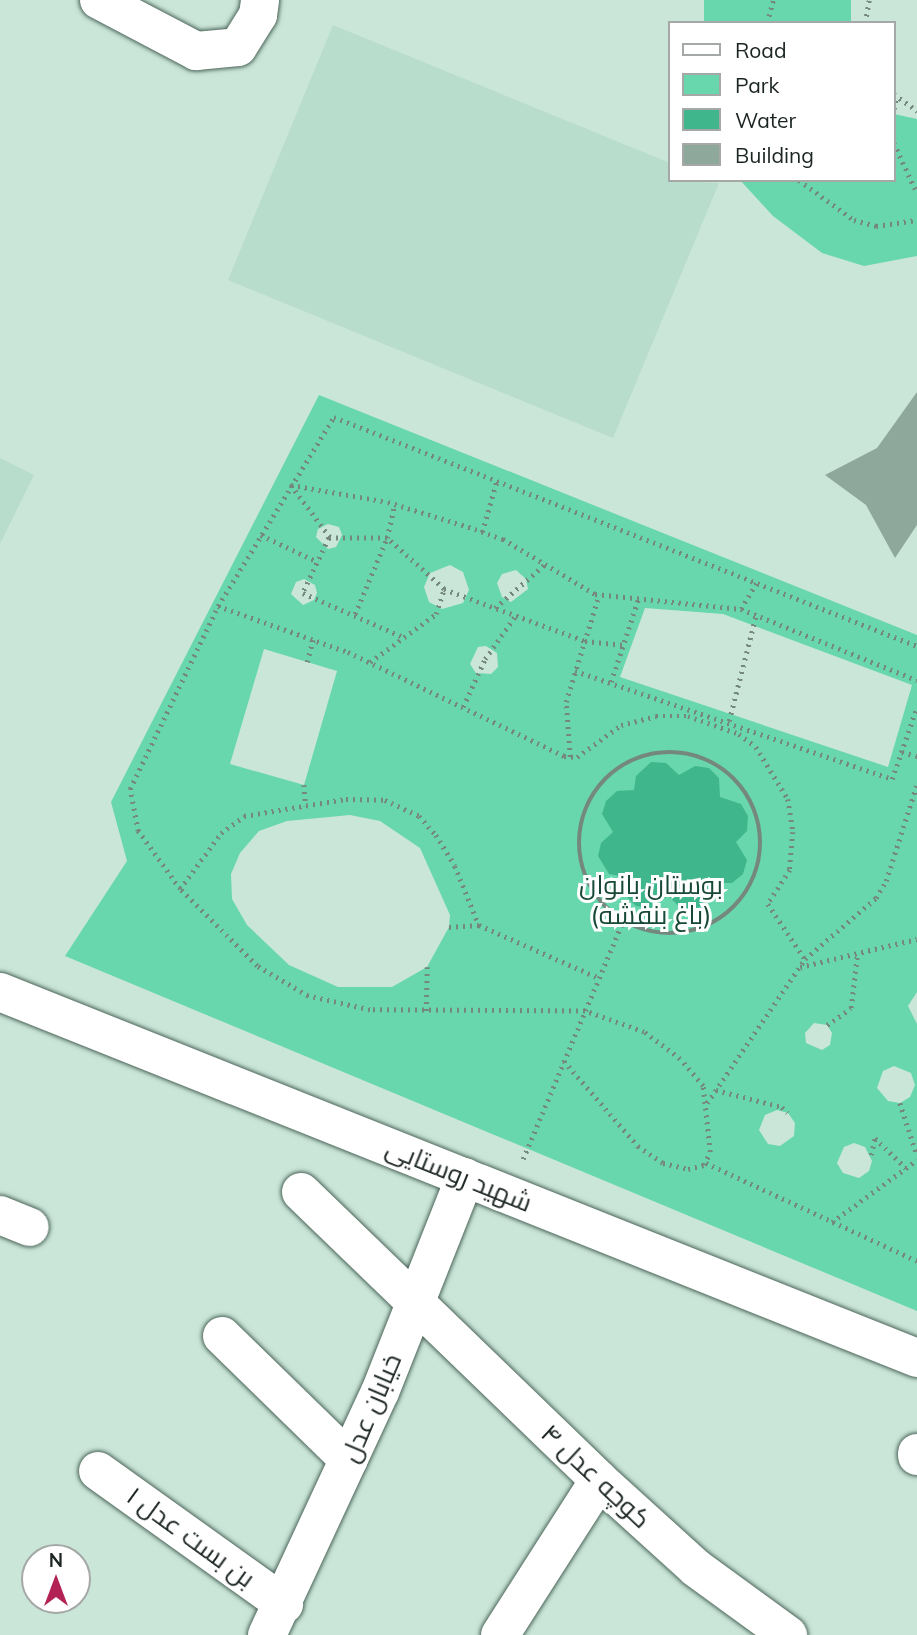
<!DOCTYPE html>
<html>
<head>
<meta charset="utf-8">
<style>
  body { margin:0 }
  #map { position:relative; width:917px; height:1635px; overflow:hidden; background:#cae6d9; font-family:Mulish,Cairo,sans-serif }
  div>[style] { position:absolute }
  .built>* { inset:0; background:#b9ddcd }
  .green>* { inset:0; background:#68d7ad; transform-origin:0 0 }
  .water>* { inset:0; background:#40b68d }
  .building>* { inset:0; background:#8ea89c }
  .path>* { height:4.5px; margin-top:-2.25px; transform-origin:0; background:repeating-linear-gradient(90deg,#758880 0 2px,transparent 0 7px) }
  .path>.ring { margin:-2.25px; padding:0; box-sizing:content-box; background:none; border:4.5px solid #758880; border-radius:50% }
  .roads { filter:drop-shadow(0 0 2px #4c655a) drop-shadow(0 0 2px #4c655a) }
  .minor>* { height:38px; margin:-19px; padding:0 19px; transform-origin:19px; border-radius:19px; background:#fff }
  .tertiary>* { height:38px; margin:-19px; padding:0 19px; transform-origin:19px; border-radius:19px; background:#fff }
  span { translate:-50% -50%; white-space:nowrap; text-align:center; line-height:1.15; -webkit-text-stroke:6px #fff; paint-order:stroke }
  .park-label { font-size:26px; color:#184937 }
  .street-label { font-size:26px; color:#1b2521 }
  .legend { position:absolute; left:668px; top:21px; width:228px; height:161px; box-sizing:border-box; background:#fff; border:2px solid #a4a8a6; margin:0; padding:9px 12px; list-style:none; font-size:21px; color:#1b2521 }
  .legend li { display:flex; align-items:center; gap:14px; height:35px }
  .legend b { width:35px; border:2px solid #a4a8a6 }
  .north { position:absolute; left:21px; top:1544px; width:70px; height:70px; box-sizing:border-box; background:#fff; border:2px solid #a4a8a6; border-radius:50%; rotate:0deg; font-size:19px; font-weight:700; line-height:28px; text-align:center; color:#1b2521 }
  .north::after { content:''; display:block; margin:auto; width:24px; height:32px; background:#b22254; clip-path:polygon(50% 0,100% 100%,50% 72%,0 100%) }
</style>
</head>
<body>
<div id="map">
  <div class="built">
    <div style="clip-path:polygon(333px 25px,670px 163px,670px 180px,719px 183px,613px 438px,228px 280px)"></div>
    <div style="clip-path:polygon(0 458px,34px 475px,0 544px)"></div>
  </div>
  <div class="green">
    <div style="left:704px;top:0;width:147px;height:23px"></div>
    <div style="clip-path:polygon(894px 114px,917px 119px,917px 256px,864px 266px,822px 253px,773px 216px,740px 180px,894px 180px)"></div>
    <div style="clip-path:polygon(evenodd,319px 395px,917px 635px,917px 992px,908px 1006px,917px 1024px,917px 1311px,65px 956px,127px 861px,111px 802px,319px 395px,328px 524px,339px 527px,342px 535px,336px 547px,328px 549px,316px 537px,318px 529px,328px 524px,319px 395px,450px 565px,463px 572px,469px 590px,463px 603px,442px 609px,429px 602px,424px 587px,430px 573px,450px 565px,319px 395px,516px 570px,526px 579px,528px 589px,511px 602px,502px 597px,497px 583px,502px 574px,516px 570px,319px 395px,304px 579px,315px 585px,317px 593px,314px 600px,303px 605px,291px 594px,296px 582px,304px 579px,319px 395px,645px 608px,723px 614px,912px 685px,888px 767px,620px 677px,645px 608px,319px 395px,478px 647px,486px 646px,497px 653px,498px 667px,491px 674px,476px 673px,470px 664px,478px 647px,319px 395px,264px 649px,337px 671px,304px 785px,230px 764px,264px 649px,319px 395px,350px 815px,380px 821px,420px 848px,450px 915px,449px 927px,427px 967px,392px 987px,338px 987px,289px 965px,247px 925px,232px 899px,231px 874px,240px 853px,259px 831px,287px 821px,350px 815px,319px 395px,814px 1023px,827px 1025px,832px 1033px,830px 1045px,822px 1050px,806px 1043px,805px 1033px,814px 1023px,319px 395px,894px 1066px,911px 1073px,915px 1085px,910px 1097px,900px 1103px,888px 1101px,877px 1088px,883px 1071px,894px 1066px,319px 395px,777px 1110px,788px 1113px,795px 1123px,794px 1136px,780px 1146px,768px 1144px,759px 1130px,765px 1115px,777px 1110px,319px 395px,854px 1143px,865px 1147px,872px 1161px,869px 1171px,859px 1178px,843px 1173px,837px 1163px,844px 1147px,854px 1143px)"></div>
  </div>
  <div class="water">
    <div style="clip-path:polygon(651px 762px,666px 763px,679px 775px,695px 766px,709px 768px,719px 778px,720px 797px,741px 804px,748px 816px,747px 831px,736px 842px,747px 860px,743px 874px,732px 883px,714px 883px,707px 903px,695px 909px,681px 908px,668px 896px,651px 908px,636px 906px,626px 896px,625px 877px,609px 874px,598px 856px,601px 843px,613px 832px,602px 814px,606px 801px,617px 791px,634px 790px,636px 776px)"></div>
  </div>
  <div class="building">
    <div style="clip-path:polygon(917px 392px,917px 525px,895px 558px,866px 505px,825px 475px,877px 448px)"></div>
  </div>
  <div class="path">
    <div style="left:767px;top:23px;width:24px;rotate:-75deg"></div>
    <div style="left:865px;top:23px;width:23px;rotate:-80deg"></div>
    <div style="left:894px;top:94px;width:29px;rotate:36deg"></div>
    <div style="left:894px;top:109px;width:11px;rotate:-80deg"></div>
    <div style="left:894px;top:143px;width:55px;rotate:65.3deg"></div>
    <div style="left:799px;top:180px;width:68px;rotate:36deg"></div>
    <div style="left:854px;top:220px;width:23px;rotate:15deg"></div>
    <div style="left:876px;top:226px;width:41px;rotate:-8.3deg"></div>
    <div style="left:291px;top:485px;width:98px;rotate:9.9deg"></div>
    <div style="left:388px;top:502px;width:91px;rotate:17.2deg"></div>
    <div style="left:475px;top:529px;width:30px;rotate:20deg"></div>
    <div style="left:503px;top:539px;width:107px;rotate:30.9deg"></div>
    <div style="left:595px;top:594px;width:147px;rotate:5.9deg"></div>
    <div style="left:741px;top:609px;width:190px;rotate:22deg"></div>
    <div style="left:291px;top:485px;width:65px;rotate:53.1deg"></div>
    <div style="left:482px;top:532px;width:54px;rotate:-73.9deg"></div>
    <div style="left:261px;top:535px;width:63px;rotate:25.3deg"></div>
    <div style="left:444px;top:589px;width:150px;rotate:20.2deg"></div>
    <div style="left:585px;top:641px;width:39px;rotate:6deg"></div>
    <div style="left:218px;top:606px;width:138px;rotate:19.5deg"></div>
    <div style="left:348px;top:652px;width:240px;rotate:25.7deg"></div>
    <div style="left:564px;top:756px;width:13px;rotate:4deg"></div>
    <div style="left:577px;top:757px;width:54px;rotate:-36deg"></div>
    <div style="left:621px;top:725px;width:36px;rotate:-14deg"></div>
    <div style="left:656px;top:716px;width:32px"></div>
    <div style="left:688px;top:716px;width:54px;rotate:19.4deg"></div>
    <div style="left:739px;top:734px;width:21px;rotate:37deg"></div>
    <div style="left:756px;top:747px;width:61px;rotate:58.4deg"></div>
    <div style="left:788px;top:799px;width:33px;rotate:81deg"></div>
    <div style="left:793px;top:832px;width:38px;rotate:95deg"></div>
    <div style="left:790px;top:870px;width:40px;rotate:122.9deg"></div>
    <div style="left:768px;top:904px;width:66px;rotate:56.1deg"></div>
    <div style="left:495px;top:608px;width:65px;rotate:-41.3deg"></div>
    <div style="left:741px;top:609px;width:30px;rotate:-60deg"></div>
    <div style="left:355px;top:614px;width:82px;rotate:-67.2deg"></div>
    <div style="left:387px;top:538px;width:35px;rotate:-77deg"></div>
    <div style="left:307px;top:662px;width:23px;rotate:-75deg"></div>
    <div style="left:370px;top:662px;width:82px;rotate:-36deg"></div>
    <div style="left:436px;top:614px;width:26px;rotate:-72deg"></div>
    <div style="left:444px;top:589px;width:76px;rotate:-138.2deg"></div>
    <div style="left:387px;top:538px;width:58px;rotate:180deg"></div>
    <div style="left:329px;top:538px;width:61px;rotate:115.3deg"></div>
    <div style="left:303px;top:593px;width:109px;rotate:23.7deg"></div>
    <div style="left:575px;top:671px;width:335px;rotate:18.8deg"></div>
    <div style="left:892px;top:779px;width:76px;rotate:-70.9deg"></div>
    <div style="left:611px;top:682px;width:86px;rotate:-71.8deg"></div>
    <div style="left:463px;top:707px;width:53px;rotate:-65.4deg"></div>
    <div style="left:485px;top:659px;width:54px;rotate:-54.8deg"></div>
    <div style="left:729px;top:721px;width:109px;rotate:-75.7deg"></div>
    <div style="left:902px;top:752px;width:16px;rotate:15deg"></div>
    <div class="ring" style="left:579px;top:752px;width:177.5px;height:177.5px"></div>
    <div style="left:570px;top:757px;width:55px;rotate:-94.2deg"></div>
    <div style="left:566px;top:702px;width:112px;rotate:-72.9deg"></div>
    <div style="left:304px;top:785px;width:21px;rotate:85deg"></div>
    <div style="left:180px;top:889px;width:69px;rotate:-53.8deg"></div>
    <div style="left:221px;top:833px;width:29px;rotate:-36deg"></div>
    <div style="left:244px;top:816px;width:103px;rotate:-9.5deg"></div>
    <div style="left:346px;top:799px;width:39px;rotate:1deg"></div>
    <div style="left:385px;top:800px;width:38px;rotate:25deg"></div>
    <div style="left:419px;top:816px;width:25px;rotate:48deg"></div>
    <div style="left:436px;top:835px;width:36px;rotate:58deg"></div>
    <div style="left:455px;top:866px;width:64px;rotate:67.9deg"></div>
    <div style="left:479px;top:925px;width:131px;rotate:23.8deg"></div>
    <div style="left:449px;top:927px;width:30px;rotate:-4deg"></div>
    <div style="left:800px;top:967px;width:120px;rotate:-13.5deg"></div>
    <div style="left:426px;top:1011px;width:44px;rotate:-88.7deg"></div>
    <div style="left:827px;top:1025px;width:29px;rotate:-35deg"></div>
    <div style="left:851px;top:1008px;width:52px;rotate:-83.4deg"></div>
    <div style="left:564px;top:1061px;width:113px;rotate:49deg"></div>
    <div style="left:638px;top:1146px;width:30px;rotate:34deg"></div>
    <div style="left:663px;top:1163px;width:26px;rotate:13deg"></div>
    <div style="left:688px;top:1169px;width:16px;rotate:-14deg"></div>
    <div style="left:704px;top:1165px;width:14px;rotate:-65deg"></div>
    <div style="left:710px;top:1152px;width:66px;rotate:-96.1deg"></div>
    <div style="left:703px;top:1086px;width:35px;rotate:-130deg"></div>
    <div style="left:680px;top:1059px;width:45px;rotate:-143.1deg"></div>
    <div style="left:644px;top:1032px;width:63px;rotate:-160.4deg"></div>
    <div style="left:585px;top:1011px;width:215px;rotate:-179.7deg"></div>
    <div style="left:370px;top:1010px;width:64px;rotate:-167.3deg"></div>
    <div style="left:308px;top:996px;width:59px;rotate:-149.5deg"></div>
    <div style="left:257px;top:966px;width:109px;rotate:-135deg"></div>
    <div style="left:180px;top:889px;width:72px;rotate:-125.9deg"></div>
    <div style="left:138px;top:831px;width:43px;rotate:-100.8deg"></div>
    <div style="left:130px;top:789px;width:203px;rotate:-64.3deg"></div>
    <div style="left:218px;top:606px;width:222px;rotate:-58.5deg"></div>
    <div style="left:334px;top:417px;width:626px;rotate:21.44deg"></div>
    <div style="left:716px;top:1090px;width:68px;rotate:14.4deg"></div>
    <div style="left:782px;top:1107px;width:8px;rotate:45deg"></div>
    <div style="left:707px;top:1103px;width:174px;rotate:-55.8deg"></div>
    <div style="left:805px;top:959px;width:94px;rotate:-40.7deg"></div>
    <div style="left:876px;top:898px;width:20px;rotate:-60deg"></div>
    <div style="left:886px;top:881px;width:102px;rotate:-72.3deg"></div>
    <div style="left:900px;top:1103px;width:55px;rotate:71.9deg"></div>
    <div style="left:871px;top:1155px;width:17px;rotate:-77deg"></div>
    <div style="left:875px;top:1138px;width:43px;rotate:44.1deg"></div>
    <div style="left:523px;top:1159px;width:258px;rotate:-67.2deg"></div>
    <div style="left:706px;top:1163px;width:233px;rotate:24.9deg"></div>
    <div style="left:832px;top:1222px;width:105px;rotate:-36.1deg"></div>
  </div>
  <div class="roads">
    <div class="minor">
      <div style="left:99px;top:0;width:110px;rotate:27.7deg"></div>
      <div style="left:196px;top:51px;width:42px;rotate:-5.4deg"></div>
      <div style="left:238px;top:47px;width:38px;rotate:-58deg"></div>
      <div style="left:258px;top:15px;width:15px;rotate:-82deg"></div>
      <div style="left:301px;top:1192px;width:414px;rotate:44deg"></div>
      <div style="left:599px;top:1480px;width:131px;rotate:42.2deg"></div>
      <div style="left:696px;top:1568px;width:114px;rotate:36.1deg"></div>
      <div style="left:0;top:1215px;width:32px;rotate:22deg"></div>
      <div style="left:222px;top:1336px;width:177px;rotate:44.3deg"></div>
      <div style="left:917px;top:1453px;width:3px;rotate:90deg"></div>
      <div style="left:98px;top:1471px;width:229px;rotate:35.6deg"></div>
      <div style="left:267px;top:1635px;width:268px;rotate:-65.1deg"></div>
      <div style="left:380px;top:1392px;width:231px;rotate:-68.4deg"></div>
      <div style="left:500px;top:1635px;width:184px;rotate:-57.4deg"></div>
    </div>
    <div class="tertiary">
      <div style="left:0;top:992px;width:987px;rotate:21.76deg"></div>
    </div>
  </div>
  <div class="park-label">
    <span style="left:651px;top:900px">بوستان بانوان<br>(باغ بنفشه)</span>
  </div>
  <div class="street-label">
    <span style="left:459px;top:1175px;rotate:22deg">شهید روستایی</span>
    <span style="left:371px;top:1408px;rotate:-67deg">خیابان عدل</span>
    <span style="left:596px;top:1476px;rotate:43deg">کوچه عدل ۴</span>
    <span style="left:191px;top:1537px;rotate:36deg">بن بست عدل ۱</span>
  </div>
  <ul class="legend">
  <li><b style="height:9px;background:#fff"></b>Road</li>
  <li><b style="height:19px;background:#68d7ad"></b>Park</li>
  <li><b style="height:19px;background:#40b68d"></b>Water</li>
  <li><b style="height:19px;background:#8ea89c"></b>Building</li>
  </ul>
  <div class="north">N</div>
</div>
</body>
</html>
